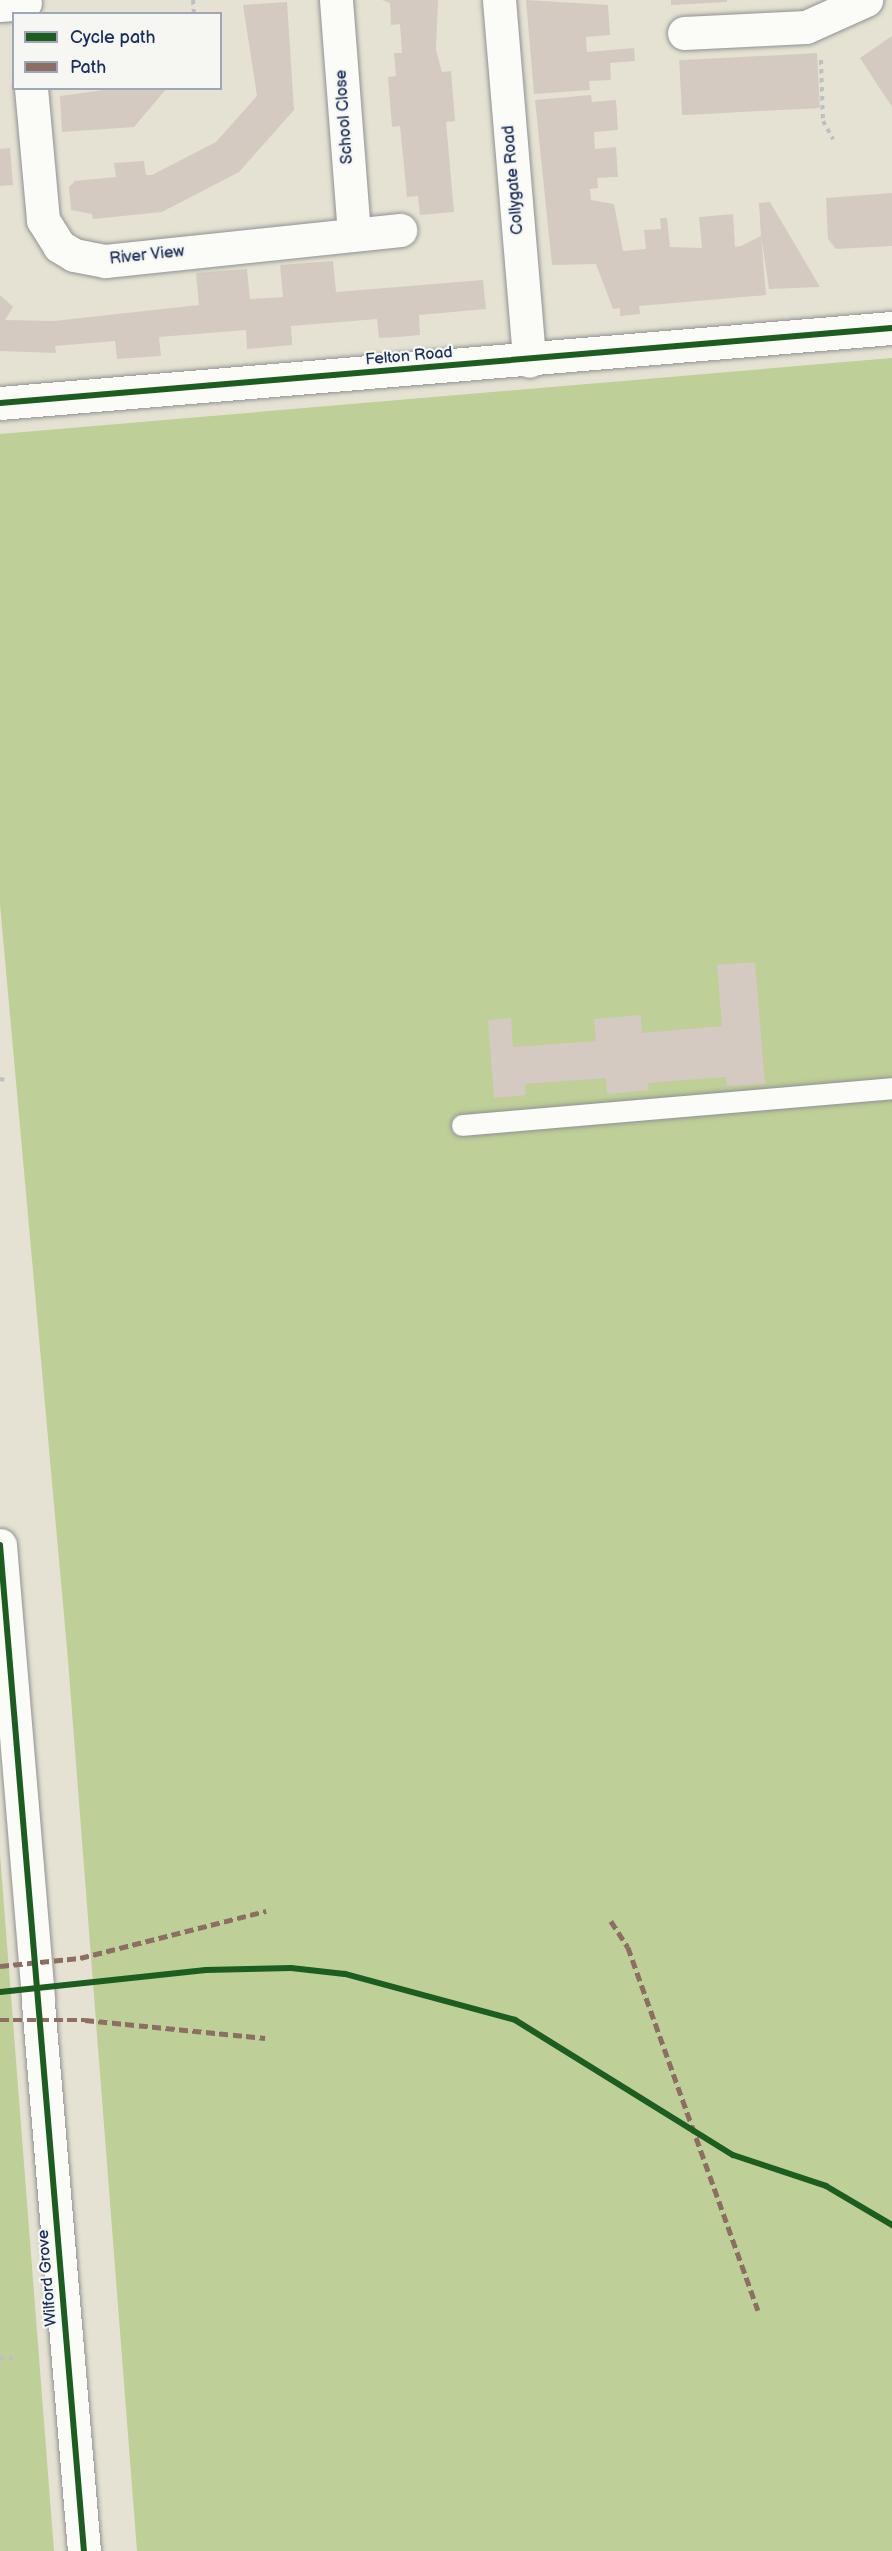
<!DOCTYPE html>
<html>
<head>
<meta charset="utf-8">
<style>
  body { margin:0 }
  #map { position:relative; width:892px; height:2551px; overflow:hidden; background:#e5e2d3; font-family:"Balsamiq Sans",sans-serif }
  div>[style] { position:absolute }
  .green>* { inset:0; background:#becf98 }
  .building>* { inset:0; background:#d4cac1; transform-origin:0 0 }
  .path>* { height:4px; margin-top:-2px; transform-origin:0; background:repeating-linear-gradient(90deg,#bebfc1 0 4.5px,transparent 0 9px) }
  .roads { filter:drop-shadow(0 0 2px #909292) drop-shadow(0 0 2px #909292) }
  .lane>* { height:21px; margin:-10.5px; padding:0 10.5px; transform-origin:10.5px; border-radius:10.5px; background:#fbfbf8 }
  .street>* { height:33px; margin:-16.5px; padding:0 16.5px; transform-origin:16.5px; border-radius:16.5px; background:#fbfbf8 }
  .quiet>* { height:4.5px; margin-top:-2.25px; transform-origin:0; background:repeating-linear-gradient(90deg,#8d6e63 0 9px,transparent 0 13.5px) }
  .cycleway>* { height:6px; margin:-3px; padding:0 3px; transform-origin:3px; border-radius:3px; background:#1b5e20 }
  span { translate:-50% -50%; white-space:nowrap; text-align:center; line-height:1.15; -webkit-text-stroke:4.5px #f6f6f2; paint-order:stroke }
  .street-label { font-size:16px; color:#1b2f5e }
  .legend { position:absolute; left:12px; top:12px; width:210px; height:78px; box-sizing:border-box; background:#f6f6f2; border:2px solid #9ea6b7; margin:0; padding:8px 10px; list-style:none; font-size:18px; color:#1b2f5e }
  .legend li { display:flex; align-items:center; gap:12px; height:30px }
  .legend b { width:30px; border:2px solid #9ea6b7 }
</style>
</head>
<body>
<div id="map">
  <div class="green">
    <div style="clip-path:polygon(892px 358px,892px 2551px,137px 2551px,68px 1660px,0 904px,0 434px)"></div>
    <div style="clip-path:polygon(0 1854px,54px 2551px,0 2551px)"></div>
  </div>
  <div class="building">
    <div style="clip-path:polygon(382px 0,438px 0,436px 50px,442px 72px,451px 71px,455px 121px,446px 122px,454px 212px,420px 215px,418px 196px,407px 197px,400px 126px,392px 127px,388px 77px,396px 76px,394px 53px,402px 53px,400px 24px,391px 25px,390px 3px)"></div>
    <div style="clip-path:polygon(526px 0,608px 5px,610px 35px,586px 37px,587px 52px,634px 48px,635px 61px,610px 63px,611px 80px,589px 81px,590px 90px,534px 94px)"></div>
    <div style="clip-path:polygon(671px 0,727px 0,727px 2px,671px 5px)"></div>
    <div style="clip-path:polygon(287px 2px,294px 110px,239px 172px,162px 212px,93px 219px,92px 214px,71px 210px,69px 187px,75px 181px,116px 177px,114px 163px,144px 161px,146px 175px,152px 175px,216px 142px,257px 96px,243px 5px)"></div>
    <div style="clip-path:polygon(892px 36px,892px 107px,860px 58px)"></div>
    <div style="left:817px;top:53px;width:55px;height:138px;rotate:87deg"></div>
    <div style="clip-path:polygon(119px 88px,167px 88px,134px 127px,62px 132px,60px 96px)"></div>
    <div style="clip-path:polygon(591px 95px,592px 102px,616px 100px,618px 130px,594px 132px,595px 149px,616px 147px,618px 177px,597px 178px,598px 188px,590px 189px,591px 200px,614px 204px,623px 251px,646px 249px,644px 230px,661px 229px,660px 218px,667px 218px,670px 247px,702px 248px,699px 217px,733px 214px,735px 247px,741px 246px,761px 236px,759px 203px,770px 202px,820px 287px,769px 289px,761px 236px,766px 295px,639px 306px,640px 314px,620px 316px,620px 308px,613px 309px,596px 264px,552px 265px,535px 100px)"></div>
    <div style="clip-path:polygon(10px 148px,13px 185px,0 186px,0 149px)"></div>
    <div style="clip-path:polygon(892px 193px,892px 246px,836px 249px,828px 239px,826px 198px)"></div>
    <div style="clip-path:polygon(333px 261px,336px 292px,483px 280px,486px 309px,419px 315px,420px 335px,398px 337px,379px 338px,377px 319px,291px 326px,292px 345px,247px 349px,246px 330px,159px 337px,161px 356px,117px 359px,115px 341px,55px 346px,56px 353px,0 351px,0 295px,13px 307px,5px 320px,54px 321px,199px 305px,196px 273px,247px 269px,250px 299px,283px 297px,280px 265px)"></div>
    <div style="clip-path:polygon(755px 962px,765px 1084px,727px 1086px,726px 1077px,648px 1083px,649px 1090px,607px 1094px,606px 1078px,525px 1084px,526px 1095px,494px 1098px,488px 1020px,511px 1018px,513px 1047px,596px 1041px,594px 1019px,641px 1015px,642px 1033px,722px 1026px,717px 965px)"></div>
  </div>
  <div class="path">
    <div style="left:193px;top:0;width:14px;rotate:86deg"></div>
    <div style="left:821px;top:60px;width:61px;rotate:88.1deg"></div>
    <div style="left:823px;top:121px;width:21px;rotate:61deg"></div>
    <div style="left:0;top:1079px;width:5px;rotate:11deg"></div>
    <div style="left:0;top:2358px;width:19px"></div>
  </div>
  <div class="roads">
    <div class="lane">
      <div style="left:462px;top:1125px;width:432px;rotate:-4.9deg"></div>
    </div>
    <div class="street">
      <div style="left:336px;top:0;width:235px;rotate:85.6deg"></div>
      <div style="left:499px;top:0;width:362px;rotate:85.2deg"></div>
      <div style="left:0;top:5px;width:25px;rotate:-5deg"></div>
      <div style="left:684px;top:33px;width:122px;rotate:-2.8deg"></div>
      <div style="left:806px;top:27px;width:66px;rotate:-24.2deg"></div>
      <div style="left:31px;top:88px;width:133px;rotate:84.8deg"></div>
      <div style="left:43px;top:220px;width:31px;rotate:58deg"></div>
      <div style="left:59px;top:246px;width:17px;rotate:31deg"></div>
      <div style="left:74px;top:255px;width:32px;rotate:11deg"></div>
      <div style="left:105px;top:261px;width:297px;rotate:-6deg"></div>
      <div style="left:0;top:403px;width:895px;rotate:-4.81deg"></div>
      <div style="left:0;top:1545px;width:455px;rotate:85.2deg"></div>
      <div style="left:38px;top:2003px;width:550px;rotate:85.2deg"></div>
    </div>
  </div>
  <div class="quiet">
    <div style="left:611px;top:1921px;width:31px;rotate:57deg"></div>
    <div style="left:628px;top:1947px;width:386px;rotate:70.3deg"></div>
    <div style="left:0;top:1966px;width:80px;rotate:-5.7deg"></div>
    <div style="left:80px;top:1958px;width:192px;rotate:-14.2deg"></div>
    <div style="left:0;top:2020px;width:85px"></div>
    <div style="left:85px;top:2020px;width:181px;rotate:5.7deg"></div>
  </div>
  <div class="cycleway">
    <div style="left:0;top:403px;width:895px;rotate:-4.81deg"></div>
    <div style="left:0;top:1545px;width:1010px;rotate:85.23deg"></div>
    <div style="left:0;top:1992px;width:207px;rotate:-6.1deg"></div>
    <div style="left:206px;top:1970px;width:85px;rotate:-1.3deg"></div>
    <div style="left:291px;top:1968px;width:54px;rotate:6.3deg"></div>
    <div style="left:345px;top:1974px;width:176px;rotate:15.1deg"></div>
    <div style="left:515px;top:2020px;width:256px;rotate:31.8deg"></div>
    <div style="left:733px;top:2155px;width:98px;rotate:18.4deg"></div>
    <div style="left:826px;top:2186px;width:77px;rotate:30.6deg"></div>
  </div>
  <div class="street-label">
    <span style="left:345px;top:117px;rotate:-94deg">School Close</span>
    <span style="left:514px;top:180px;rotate:-95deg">Collygate Road</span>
    <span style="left:147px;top:256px;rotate:-6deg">River View</span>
    <span style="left:409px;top:357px;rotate:-5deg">Felton Road</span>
    <span style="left:48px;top:2278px;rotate:-95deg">Wilford Grove</span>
  </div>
  <ul class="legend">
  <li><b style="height:8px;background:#1b5e20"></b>Cycle path</li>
  <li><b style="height:8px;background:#8d6e63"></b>Path</li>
  </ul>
</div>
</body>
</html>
